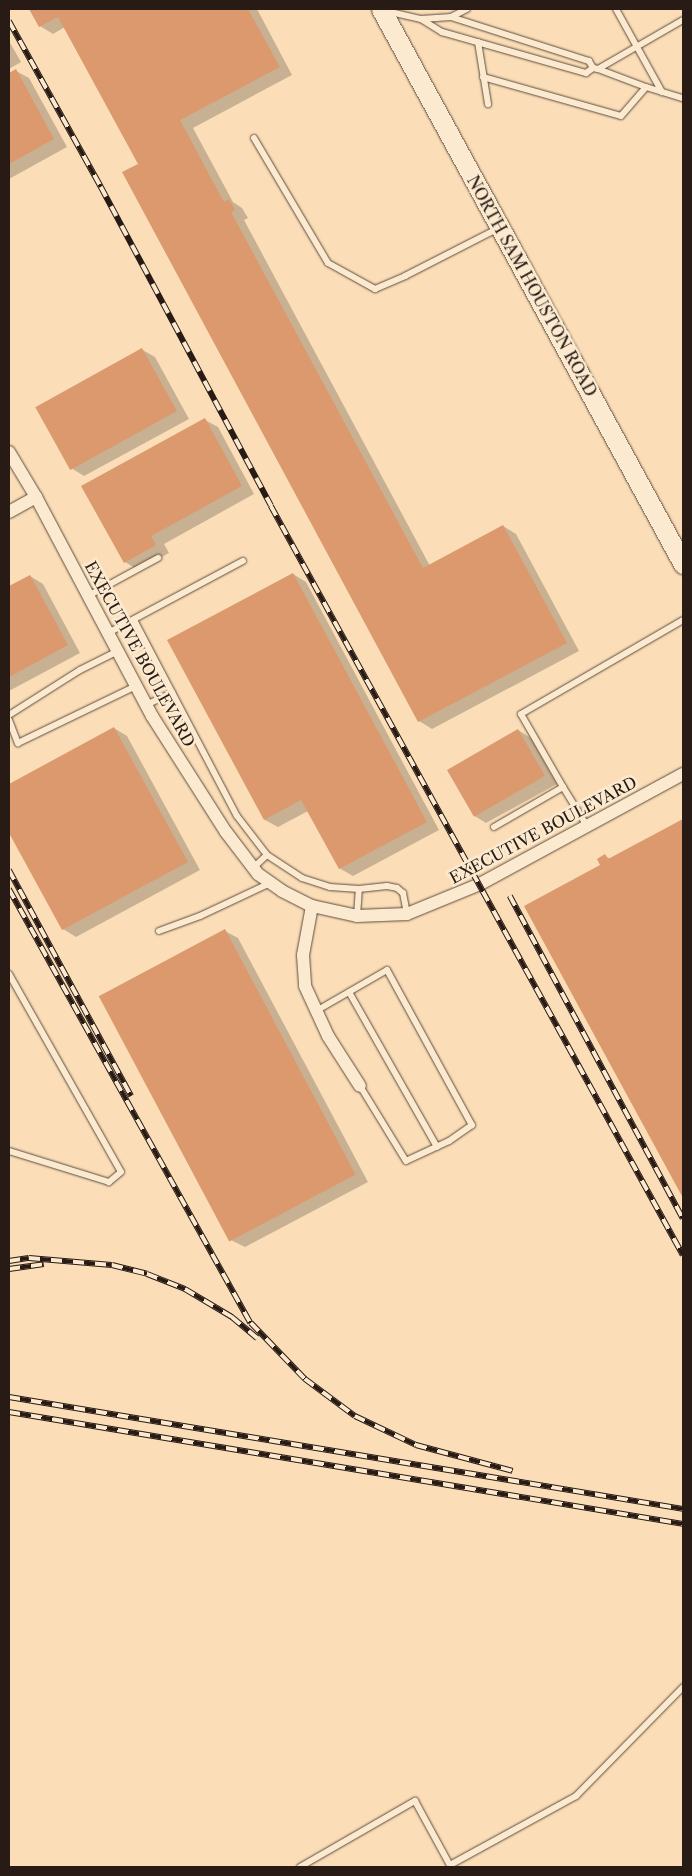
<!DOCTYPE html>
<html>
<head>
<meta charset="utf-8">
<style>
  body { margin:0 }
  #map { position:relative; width:692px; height:1876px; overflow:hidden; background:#fbdeb7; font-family:"Libre Caslon Text",serif }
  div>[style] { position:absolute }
  .shadow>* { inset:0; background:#0003 }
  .building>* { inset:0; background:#db996d; transform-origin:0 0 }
  .roads { filter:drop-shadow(0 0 1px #5d4c3e) drop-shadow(0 0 1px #5d4c3e) }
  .lane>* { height:6px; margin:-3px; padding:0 3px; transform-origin:3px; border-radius:3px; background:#fcead0 }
  .street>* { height:12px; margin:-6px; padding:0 6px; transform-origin:6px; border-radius:6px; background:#fcead0 }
  .secondary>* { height:19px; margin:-9.5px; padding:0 9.5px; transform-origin:9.5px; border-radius:9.5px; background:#fcead0 }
  .rail>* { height:5.5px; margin-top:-2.75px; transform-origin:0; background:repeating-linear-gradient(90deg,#fcead0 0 11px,#281b15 0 22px); box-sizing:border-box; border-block:1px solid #281b15 }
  span { translate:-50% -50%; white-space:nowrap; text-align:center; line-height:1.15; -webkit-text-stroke:5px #fcead0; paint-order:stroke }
  .street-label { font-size:16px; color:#281b15 }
  .frame { position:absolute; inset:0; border:10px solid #281b15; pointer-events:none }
</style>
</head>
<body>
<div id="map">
  <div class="shadow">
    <div style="clip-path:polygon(30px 9px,257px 9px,292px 75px,193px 128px,233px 202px,242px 208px,248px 218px,244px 220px,430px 566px,503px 526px,516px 534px,579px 651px,432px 729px,419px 721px,139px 165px,65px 27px,53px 34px,40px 26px)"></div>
    <div style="clip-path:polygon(9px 41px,21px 62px,9px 69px)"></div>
    <div style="clip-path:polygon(16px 71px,29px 78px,67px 147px,9px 179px,9px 75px)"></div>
    <div style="clip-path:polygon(141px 349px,155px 357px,189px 419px,84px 476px,71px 468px)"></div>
    <div style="clip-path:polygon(205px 420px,218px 427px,254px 494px,164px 544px,169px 553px,138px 570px,125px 562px)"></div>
    <div style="clip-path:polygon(293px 574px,306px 582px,439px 830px,353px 876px,339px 868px,308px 811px,278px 827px,265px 820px)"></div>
    <div style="clip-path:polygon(30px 576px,43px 584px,80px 653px,9px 691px,9px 587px)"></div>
    <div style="clip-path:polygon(114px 728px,127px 736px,200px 870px,76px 937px,63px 929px,9px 830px,9px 785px)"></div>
    <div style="clip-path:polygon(518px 730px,531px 738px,557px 784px,486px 823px,473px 815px)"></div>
    <div style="clip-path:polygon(683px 820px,683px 1196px,525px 907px,602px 865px,605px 856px,611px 859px)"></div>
    <div style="clip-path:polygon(225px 931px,238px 938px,368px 1182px,245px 1247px,231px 1240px)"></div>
  </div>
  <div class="building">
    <div style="clip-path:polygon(29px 9px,248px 9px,280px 67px,180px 120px,224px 202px,229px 199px,235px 210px,231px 212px,423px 568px,503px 525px,567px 643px,418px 722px,122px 172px,138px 164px,58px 17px,39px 27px)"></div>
    <div style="clip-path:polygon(16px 69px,54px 139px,9px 164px,9px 73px)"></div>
    <div style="left:142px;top:348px;width:72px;height:122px;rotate:61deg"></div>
    <div style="clip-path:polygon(205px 418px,242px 486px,151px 536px,156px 545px,124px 563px,81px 486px)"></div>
    <div style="clip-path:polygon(293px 573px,427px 822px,339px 869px,301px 800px,264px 820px,167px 640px)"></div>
    <div style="clip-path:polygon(30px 575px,68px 645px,9px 677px,9px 586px)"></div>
    <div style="clip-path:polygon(114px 727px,188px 862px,62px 930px,9px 833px,9px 784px)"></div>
    <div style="left:518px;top:729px;width:54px;height:82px;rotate:60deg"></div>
    <div style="clip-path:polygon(683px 819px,683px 1198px,524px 906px,600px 865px,597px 859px,605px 854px,608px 859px)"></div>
    <div style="left:225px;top:929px;width:278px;height:143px;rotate:62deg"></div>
  </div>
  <div class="roads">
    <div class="lane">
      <div style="left:616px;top:9px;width:95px;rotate:61deg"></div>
      <div style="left:386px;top:11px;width:36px;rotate:13deg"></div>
      <div style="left:421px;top:19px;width:25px;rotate:32deg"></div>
      <div style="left:442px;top:32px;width:150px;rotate:15.9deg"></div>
      <div style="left:586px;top:73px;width:9px;rotate:-36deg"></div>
      <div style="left:593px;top:68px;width:5px;rotate:11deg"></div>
      <div style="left:598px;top:69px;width:51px;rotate:20.6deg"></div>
      <div style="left:646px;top:87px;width:39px;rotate:17deg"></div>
      <div style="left:451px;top:17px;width:18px;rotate:-27deg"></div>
      <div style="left:421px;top:19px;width:30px;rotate:-4deg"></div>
      <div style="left:451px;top:17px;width:145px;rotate:17.7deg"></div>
      <div style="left:589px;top:61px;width:8px;rotate:60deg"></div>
      <div style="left:478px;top:42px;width:63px;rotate:80.8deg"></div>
      <div style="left:598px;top:69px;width:98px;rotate:-30deg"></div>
      <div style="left:483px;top:77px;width:143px;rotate:15.8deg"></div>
      <div style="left:621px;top:116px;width:38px;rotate:-49deg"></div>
      <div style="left:254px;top:138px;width:145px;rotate:59.4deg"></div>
      <div style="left:328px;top:263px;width:54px;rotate:29deg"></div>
      <div style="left:375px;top:289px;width:33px;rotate:-23deg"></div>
      <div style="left:405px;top:276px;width:103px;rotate:-27.1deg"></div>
      <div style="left:88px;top:596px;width:80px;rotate:-28.5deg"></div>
      <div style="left:134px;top:620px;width:221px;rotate:62.3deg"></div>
      <div style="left:237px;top:816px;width:49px;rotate:52.4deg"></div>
      <div style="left:267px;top:855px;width:42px;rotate:33.3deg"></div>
      <div style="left:302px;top:878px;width:29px;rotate:18deg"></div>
      <div style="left:330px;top:887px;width:29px;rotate:4deg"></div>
      <div style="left:359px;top:889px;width:28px;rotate:-6deg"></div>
      <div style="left:387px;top:886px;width:10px;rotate:11deg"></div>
      <div style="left:397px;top:888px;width:8px;rotate:40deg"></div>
      <div style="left:403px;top:893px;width:21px;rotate:79deg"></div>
      <div style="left:108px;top:633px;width:153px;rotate:-28.1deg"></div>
      <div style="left:146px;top:705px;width:29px;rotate:-25deg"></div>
      <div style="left:9px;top:715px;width:84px;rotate:-32.4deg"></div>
      <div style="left:80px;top:670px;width:42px;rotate:-26.6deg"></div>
      <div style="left:9px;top:720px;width:25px;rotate:69deg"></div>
      <div style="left:18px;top:743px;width:131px;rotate:-25.8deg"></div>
      <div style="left:563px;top:787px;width:46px;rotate:58.4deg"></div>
      <div style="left:494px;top:827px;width:80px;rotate:-30.1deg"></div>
      <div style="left:563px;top:787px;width:84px;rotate:-119.9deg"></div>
      <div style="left:521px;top:714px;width:187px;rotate:-30.1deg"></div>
      <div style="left:253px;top:868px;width:19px;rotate:-43deg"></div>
      <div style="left:357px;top:916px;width:27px;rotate:-86deg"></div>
      <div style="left:159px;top:931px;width:44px;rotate:-20.1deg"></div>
      <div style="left:200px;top:916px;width:77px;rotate:-25.2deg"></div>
      <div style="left:9px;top:974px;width:227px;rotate:60.5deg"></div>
      <div style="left:121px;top:1172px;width:16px;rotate:140deg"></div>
      <div style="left:109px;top:1182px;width:105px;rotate:-162.8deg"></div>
      <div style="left:349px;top:992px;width:178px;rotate:60.4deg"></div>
      <div style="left:316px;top:1011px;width:82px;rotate:-30deg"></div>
      <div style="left:387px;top:970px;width:177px;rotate:61.3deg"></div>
      <div style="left:472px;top:1125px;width:28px;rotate:145deg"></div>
      <div style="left:449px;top:1141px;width:47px;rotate:155.1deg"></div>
      <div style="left:406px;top:1161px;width:88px;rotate:-121.5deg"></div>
      <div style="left:450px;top:1865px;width:144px;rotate:-28.7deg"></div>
      <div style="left:576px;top:1796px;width:153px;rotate:-45.5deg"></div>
      <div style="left:300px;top:1867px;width:133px;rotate:-29.9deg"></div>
      <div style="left:415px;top:1801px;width:75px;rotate:61.4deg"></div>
    </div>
    <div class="street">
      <div style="left:9px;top:452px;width:52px;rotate:59deg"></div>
      <div style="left:36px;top:497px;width:248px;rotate:62.1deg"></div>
      <div style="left:152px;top:716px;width:138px;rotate:57.5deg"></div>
      <div style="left:226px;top:832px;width:53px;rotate:52.7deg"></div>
      <div style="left:258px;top:874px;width:29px;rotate:35deg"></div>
      <div style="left:282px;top:891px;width:34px;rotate:27deg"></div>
      <div style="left:312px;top:906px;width:46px;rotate:12.5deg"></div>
      <div style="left:357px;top:916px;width:50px;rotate:-2.3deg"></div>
      <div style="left:407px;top:914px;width:79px;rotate:-22.3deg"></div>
      <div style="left:480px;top:884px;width:231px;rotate:-28.5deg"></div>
      <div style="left:9px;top:512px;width:31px;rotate:-29deg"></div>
      <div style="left:312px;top:906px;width:50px;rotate:100.4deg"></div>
      <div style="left:303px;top:955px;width:31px;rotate:86deg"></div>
      <div style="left:305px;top:986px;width:55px;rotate:65.3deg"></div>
      <div style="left:328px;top:1036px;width:59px;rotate:57.4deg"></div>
    </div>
    <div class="secondary">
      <div style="left:381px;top:9px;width:632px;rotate:61.45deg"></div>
    </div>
  </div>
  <div class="rail">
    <div style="left:9px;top:21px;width:190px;rotate:61deg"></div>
    <div style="left:101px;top:187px;width:361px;rotate:61.9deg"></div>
    <div style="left:271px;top:506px;width:855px;rotate:61.19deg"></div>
    <div style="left:9px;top:870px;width:257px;rotate:61.6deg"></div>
    <div style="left:9px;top:889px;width:497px;rotate:60.9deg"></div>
    <div style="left:251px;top:1323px;width:78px;rotate:46deg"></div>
    <div style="left:305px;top:1379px;width:62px;rotate:36.5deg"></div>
    <div style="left:355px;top:1416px;width:68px;rotate:25.4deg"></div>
    <div style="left:416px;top:1445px;width:100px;rotate:15deg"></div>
    <div style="left:510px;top:896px;width:366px;rotate:61.8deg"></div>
    <div style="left:9px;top:1261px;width:20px;rotate:-9deg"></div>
    <div style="left:29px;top:1258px;width:83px;rotate:4.8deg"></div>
    <div style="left:112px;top:1265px;width:36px;rotate:14deg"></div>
    <div style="left:147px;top:1274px;width:41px;rotate:21.5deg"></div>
    <div style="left:185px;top:1289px;width:55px;rotate:30.8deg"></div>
    <div style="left:232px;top:1317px;width:33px;rotate:40deg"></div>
    <div style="left:9px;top:1269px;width:35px;rotate:-8deg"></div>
    <div style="left:9px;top:1397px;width:683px;rotate:9.43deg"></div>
    <div style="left:9px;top:1412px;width:683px;rotate:9.43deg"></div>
  </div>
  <div class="street-label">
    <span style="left:532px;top:286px;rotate:61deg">NORTH SAM HOUSTON ROAD</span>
    <span style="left:140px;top:654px;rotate:61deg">EXECUTIVE BOULEVARD</span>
    <span style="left:543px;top:830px;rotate:-28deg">EXECUTIVE BOULEVARD</span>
  </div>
  <div class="frame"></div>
</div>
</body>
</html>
